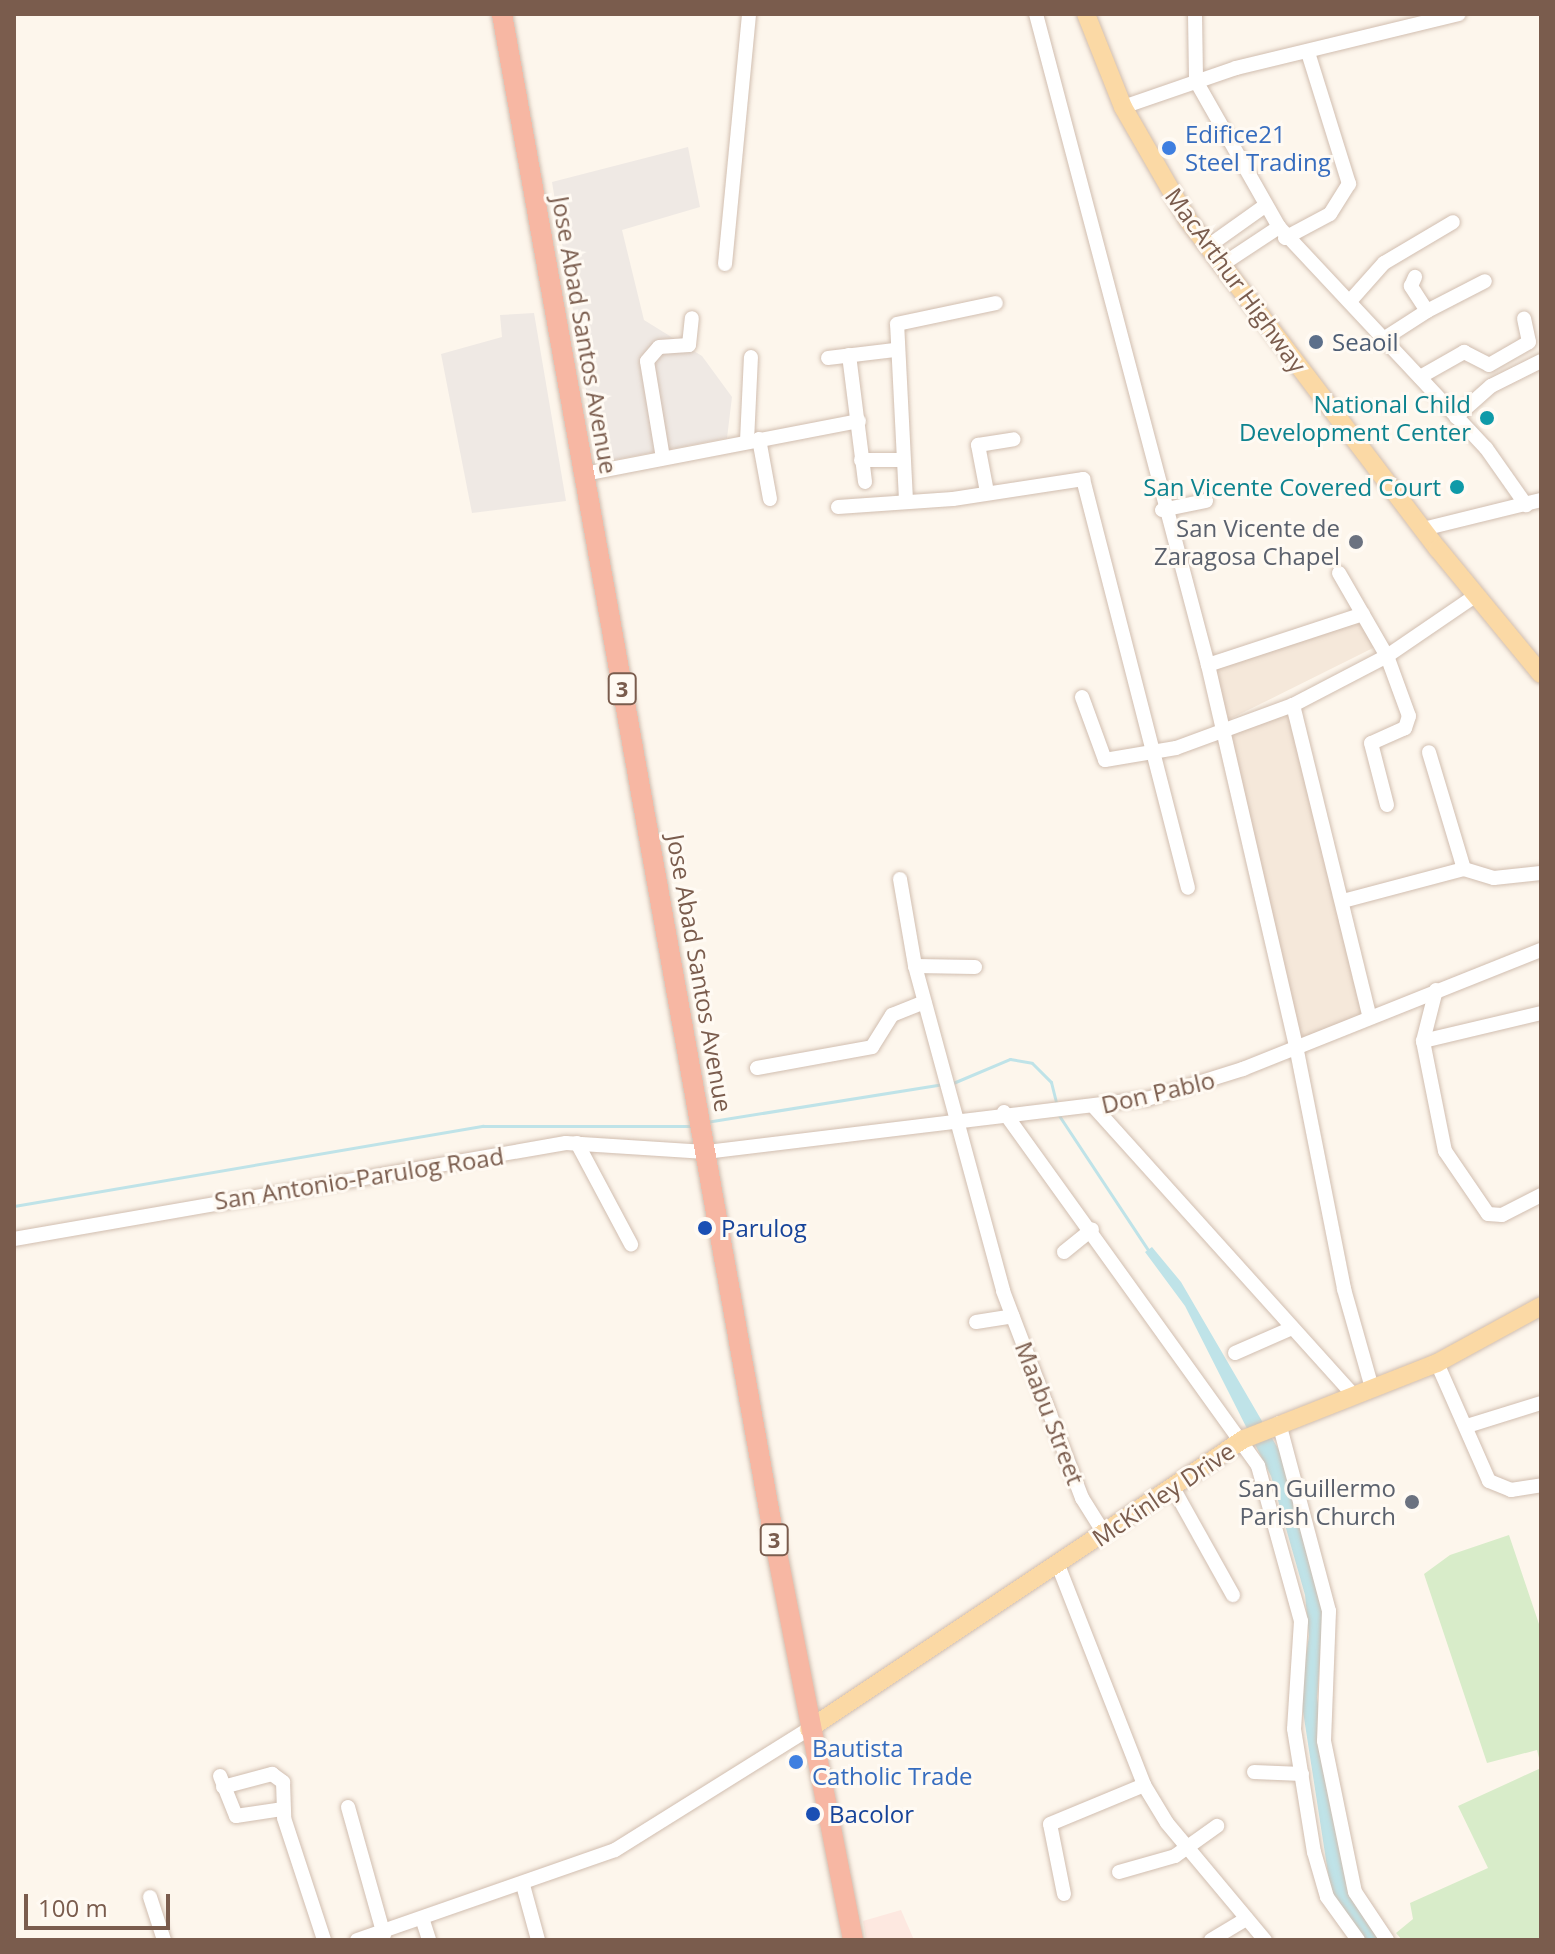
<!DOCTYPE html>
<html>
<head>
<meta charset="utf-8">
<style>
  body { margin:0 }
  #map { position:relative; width:1555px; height:1954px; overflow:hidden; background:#fdf6ec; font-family:"Open Sans",sans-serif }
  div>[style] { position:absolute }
  .residential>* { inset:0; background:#f5e8da }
  .commercial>* { inset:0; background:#fde8e0 }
  .industrial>* { inset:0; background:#efe9e4 }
  .green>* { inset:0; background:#d8ecc9 }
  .water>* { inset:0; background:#bfe3e8 }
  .stream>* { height:3px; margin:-1.5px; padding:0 1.5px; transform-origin:1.5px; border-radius:1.5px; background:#bfe3e8 }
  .roads { filter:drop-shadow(0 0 2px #d1beb0) drop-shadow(0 0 2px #d1beb0) }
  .minor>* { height:14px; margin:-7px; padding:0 7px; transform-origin:7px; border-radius:7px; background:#fff }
  .major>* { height:18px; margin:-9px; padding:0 9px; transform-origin:9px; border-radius:9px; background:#fbd9a5 }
  .highway>* { height:20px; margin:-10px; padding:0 10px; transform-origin:10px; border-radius:10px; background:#f7b7a3 }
  .dots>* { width:22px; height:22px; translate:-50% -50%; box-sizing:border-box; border:4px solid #fffaf3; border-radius:50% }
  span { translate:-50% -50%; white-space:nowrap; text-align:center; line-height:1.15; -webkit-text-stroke:6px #fffaf3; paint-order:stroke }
  .shield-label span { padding:2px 6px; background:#fffaf3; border:2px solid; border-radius:6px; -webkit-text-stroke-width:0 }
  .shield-label { font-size:22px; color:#7a5c4d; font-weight:700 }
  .shop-label { font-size:24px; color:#366cbe }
  .left { translate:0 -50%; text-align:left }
  .street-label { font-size:24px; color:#7a5c4d }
  .service-label { font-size:24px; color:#4e5e75 }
  .culture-label { font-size:24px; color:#0d838f }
  .right { translate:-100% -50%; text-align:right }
  .worship-label { font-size:24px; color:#5b616d }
  .transit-label { font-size:24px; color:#164399 }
  .frame { position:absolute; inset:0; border:16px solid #7a5c4d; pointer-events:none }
  .scale { position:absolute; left:24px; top:1894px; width:146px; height:36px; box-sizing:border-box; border:4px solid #7a5c4d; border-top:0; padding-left:10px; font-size:24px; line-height:28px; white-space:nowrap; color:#7a5c4d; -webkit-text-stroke:6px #fffaf3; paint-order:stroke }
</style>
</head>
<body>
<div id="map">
  <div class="residential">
    <div style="clip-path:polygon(1361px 611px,1377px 646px,1226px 721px,1212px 665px)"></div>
    <div style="clip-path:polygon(1290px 704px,1365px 1012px,1299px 1045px,1230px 735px)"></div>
  </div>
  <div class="commercial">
    <div style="clip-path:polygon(901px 1910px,914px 1940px,866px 1940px,863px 1921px)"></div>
  </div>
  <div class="industrial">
    <div style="clip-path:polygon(688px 147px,700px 207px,622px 230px,644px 320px,702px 356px,732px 397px,727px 438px,598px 463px,552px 182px)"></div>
    <div style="clip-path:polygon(534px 313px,566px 501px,472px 513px,441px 354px,502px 337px,500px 315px)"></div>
  </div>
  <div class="green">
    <div style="clip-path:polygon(1509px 1535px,1541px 1630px,1541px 1766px,1537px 1750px,1487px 1763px,1424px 1574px,1450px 1555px)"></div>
    <div style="clip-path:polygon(1541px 1768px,1541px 1940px,1402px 1940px,1396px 1933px,1413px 1919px,1410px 1903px,1488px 1868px,1458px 1806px)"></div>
  </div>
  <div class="water">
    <div style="clip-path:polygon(1152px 1247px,1181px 1282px,1280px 1452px,1324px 1605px,1317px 1698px,1347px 1889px,1381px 1940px,1363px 1940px,1332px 1899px,1300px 1692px,1309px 1636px,1305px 1595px,1271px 1476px,1185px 1306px,1145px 1252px)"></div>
  </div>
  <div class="stream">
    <div style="left:953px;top:1083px;width:62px;rotate:-22.8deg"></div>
    <div style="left:1010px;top:1059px;width:22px;rotate:10deg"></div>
    <div style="left:1032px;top:1063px;width:27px;rotate:45deg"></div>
    <div style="left:1051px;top:1082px;width:25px;rotate:76deg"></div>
    <div style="left:1058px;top:1114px;width:163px;rotate:56.5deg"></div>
    <div style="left:706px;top:1122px;width:239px;rotate:-9.1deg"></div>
    <div style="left:14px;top:1206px;width:476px;rotate:-9.7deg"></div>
    <div style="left:483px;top:1126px;width:208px"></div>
  </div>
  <div class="roads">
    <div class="minor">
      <div style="left:1036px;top:14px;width:673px;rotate:75.2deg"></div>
      <div style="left:1208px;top:665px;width:391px;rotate:77deg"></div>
      <div style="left:1296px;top:1046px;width:248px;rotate:78.8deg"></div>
      <div style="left:1344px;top:1289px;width:103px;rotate:74.2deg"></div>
      <div style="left:1195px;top:14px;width:67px;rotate:89.1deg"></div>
      <div style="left:1196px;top:81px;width:168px;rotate:60.4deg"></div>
      <div style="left:1123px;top:107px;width:120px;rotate:-19deg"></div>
      <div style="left:1236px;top:68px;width:229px;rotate:-13.6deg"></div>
      <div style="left:1285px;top:238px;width:51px;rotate:-28.1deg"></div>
      <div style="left:1330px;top:214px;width:36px;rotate:-58deg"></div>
      <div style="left:1349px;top:184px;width:138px;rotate:-107.3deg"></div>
      <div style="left:1207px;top:247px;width:72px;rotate:-35.4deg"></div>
      <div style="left:725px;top:264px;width:251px;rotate:-84.5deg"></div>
      <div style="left:1220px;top:266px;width:71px;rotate:-33.5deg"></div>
      <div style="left:1279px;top:227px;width:303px;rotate:46.9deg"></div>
      <div style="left:1486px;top:448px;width:70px;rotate:54.9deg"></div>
      <div style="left:1351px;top:300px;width:50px;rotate:-48.3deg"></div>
      <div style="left:1384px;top:263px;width:80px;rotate:-30.7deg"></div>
      <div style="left:1427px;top:311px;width:65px;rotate:-27.3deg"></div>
      <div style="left:1382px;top:340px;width:54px;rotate:-32.8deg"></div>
      <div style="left:1427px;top:311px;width:30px;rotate:-123deg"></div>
      <div style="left:1411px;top:286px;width:10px;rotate:-66deg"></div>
      <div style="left:849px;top:355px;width:128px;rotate:82.8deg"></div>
      <div style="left:828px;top:358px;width:67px;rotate:-6.8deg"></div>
      <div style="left:1420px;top:377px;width:51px;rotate:-29.6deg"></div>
      <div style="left:1464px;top:352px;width:28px;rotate:27deg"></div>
      <div style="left:1489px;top:365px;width:46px;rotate:-29.9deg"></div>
      <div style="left:1529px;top:342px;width:24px;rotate:-102deg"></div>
      <div style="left:1456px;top:417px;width:47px;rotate:-41.5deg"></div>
      <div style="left:1491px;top:386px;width:56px;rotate:-26.6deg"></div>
      <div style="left:759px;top:439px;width:61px;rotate:79.6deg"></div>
      <div style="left:747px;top:441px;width:84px;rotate:-87.3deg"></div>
      <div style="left:663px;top:458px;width:98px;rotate:-99.4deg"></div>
      <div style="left:647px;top:361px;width:18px;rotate:-49deg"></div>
      <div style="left:659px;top:347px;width:30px;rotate:-4deg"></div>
      <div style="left:689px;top:345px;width:27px;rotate:-84deg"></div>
      <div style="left:861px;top:460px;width:41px"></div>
      <div style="left:584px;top:474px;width:280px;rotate:-10.9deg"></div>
      <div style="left:987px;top:492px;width:48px;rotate:-100.8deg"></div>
      <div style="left:978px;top:445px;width:36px;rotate:-9deg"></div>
      <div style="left:906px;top:500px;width:176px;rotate:-92.9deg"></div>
      <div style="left:897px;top:324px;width:101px;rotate:-12deg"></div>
      <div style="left:838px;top:507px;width:115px;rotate:-4deg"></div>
      <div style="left:953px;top:499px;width:132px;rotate:-8.7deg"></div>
      <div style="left:1083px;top:479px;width:422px;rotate:75.6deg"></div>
      <div style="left:1162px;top:510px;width:45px;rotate:-11.6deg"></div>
      <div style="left:1423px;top:529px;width:122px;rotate:-13.8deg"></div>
      <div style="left:1339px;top:573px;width:96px;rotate:60deg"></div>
      <div style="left:1387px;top:656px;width:64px;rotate:69.9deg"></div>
      <div style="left:1409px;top:716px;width:13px;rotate:108deg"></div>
      <div style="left:1405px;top:728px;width:37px;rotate:156deg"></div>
      <div style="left:1371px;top:743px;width:64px;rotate:75.5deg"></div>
      <div style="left:1208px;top:665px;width:163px;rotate:-18.2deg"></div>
      <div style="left:1082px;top:697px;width:67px;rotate:69.9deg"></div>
      <div style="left:1105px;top:760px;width:72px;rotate:-9.6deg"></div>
      <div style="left:1176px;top:748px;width:125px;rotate:-20.2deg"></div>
      <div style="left:1293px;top:705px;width:106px;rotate:-27.5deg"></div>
      <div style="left:1387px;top:656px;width:107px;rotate:-34.3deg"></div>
      <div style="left:1293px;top:705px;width:319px;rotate:76.2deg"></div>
      <div style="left:1464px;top:869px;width:31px;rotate:17deg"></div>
      <div style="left:1494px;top:878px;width:47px;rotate:-6.1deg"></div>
      <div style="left:900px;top:879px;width:88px;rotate:80.2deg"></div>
      <div style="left:915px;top:966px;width:337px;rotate:74.8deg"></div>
      <div style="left:1003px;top:1291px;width:222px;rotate:69.1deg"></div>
      <div style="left:1082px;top:1498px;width:39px;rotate:58deg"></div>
      <div style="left:1343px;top:901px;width:125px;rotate:-14.8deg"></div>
      <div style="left:1464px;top:869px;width:122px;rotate:-106.7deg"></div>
      <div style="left:915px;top:966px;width:60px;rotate:1deg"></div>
      <div style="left:1436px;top:990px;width:53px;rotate:104.3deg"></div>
      <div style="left:1423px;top:1041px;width:112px;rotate:78.7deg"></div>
      <div style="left:1445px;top:1151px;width:76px;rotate:55.7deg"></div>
      <div style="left:1488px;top:1214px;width:14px;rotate:4deg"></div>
      <div style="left:1502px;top:1215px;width:44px;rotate:-27.1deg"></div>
      <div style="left:1423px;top:1041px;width:121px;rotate:-13.3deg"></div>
      <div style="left:757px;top:1068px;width:117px;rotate:-10.3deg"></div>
      <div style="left:872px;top:1047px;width:38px;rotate:-58deg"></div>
      <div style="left:892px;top:1015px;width:35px;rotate:-22deg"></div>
      <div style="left:1095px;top:1108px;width:386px;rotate:48deg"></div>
      <div style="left:1004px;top:1112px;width:436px;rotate:54.3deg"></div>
      <div style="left:1258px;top:1466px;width:161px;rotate:74.5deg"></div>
      <div style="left:1301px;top:1621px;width:108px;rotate:93.7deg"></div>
      <div style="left:1294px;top:1729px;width:125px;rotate:80.8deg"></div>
      <div style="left:1314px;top:1852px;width:47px;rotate:73.9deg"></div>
      <div style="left:1327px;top:1897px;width:53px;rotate:54.2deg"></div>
      <div style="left:577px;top:1143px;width:115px;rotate:61.9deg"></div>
      <div style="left:14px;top:1239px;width:560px;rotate:-9.87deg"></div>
      <div style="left:566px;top:1143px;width:140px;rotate:3.7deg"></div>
      <div style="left:706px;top:1152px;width:444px;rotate:-6.9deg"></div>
      <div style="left:1147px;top:1099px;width:101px;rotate:-17.4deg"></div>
      <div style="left:1243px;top:1069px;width:321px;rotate:-21.8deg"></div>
      <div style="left:1064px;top:1252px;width:36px;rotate:-39deg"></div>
      <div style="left:976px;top:1322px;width:37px;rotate:-9deg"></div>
      <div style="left:1235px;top:1353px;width:62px;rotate:-23.7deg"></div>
      <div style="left:1437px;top:1363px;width:129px;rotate:66.2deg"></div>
      <div style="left:1489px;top:1481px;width:24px;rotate:22deg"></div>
      <div style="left:1511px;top:1490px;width:30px;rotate:-9deg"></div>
      <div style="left:1279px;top:1423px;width:195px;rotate:75.1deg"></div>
      <div style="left:1329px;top:1611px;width:130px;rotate:92.2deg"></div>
      <div style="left:1324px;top:1741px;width:154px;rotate:78.4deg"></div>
      <div style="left:1355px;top:1892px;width:58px;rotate:56.3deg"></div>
      <div style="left:1467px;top:1426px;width:77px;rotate:-17.3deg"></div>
      <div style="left:1172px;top:1486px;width:125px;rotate:60.8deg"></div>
      <div style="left:1058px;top:1565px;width:236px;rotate:68.6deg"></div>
      <div style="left:1144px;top:1785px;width:44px;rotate:58.8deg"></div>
      <div style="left:1167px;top:1823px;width:153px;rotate:50.1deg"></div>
      <div style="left:1254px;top:1772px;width:48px;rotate:2.4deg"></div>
      <div style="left:220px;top:1776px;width:43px;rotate:68.2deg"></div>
      <div style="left:236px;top:1816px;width:48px;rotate:-8.5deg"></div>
      <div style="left:223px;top:1787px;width:51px;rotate:-14.9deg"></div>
      <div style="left:272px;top:1774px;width:14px;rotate:36deg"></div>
      <div style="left:283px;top:1782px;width:36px;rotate:88deg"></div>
      <div style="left:284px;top:1818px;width:128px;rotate:71.8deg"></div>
      <div style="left:348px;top:1807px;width:133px;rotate:74.3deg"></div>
      <div style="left:1119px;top:1872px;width:58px;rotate:-15.9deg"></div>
      <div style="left:1175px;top:1856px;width:52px;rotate:-35.5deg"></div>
      <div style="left:523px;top:1885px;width:57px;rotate:74.7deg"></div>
      <div style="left:1064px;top:1894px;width:71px;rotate:-101.3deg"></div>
      <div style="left:1050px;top:1824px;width:102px;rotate:-22.5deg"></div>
      <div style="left:150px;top:1897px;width:45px;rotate:72deg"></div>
      <div style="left:423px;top:1921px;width:20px;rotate:72deg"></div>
      <div style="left:357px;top:1940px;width:273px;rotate:-19.2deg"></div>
      <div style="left:615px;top:1850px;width:229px;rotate:-32deg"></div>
      <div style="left:1211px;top:1940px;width:41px;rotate:-31deg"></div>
    </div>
    <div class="major">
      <div style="left:1086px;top:14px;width:100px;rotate:68.3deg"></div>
      <div style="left:1123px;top:107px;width:130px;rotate:60.1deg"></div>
      <div style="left:1188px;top:220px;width:413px;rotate:52.8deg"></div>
      <div style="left:1438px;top:549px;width:162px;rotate:50.5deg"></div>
      <div style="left:809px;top:1729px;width:523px;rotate:-33.69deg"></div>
      <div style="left:1244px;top:1439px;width:207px;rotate:-21.5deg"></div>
      <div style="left:1437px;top:1363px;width:119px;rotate:-28.7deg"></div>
    </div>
    <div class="highway">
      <div style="left:502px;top:14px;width:1542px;rotate:79.88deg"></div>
      <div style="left:773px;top:1532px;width:416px;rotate:78.9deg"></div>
    </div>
  </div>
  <div class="dots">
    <div style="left:1169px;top:148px;background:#3f7fe0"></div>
    <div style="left:1316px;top:342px;background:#5c6f8a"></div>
    <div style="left:1487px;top:418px;background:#0f9aa8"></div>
    <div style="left:1457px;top:487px;background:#0f9aa8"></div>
    <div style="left:1356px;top:542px;background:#6b7280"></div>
    <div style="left:705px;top:1228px;background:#1a4fb4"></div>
    <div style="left:1412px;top:1502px;background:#6b7280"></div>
    <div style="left:796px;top:1762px;background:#3f7fe0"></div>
    <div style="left:813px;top:1814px;background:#1a4fb4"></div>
  </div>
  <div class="shield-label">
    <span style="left:622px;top:689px">3</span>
    <span style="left:774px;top:1540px">3</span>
  </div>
  <div class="shop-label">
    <span class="left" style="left:1185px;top:148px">Edifice21<br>Steel Trading</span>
    <span class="left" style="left:812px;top:1762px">Bautista<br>Catholic Trade</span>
  </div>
  <div class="street-label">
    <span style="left:1236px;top:280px;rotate:54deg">MacArthur Highway</span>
    <span style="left:585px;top:335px;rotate:80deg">Jose Abad Santos Avenue</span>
    <span style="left:700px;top:973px;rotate:80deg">Jose Abad Santos Avenue</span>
    <span style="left:1158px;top:1092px;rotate:-13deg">Don Pablo</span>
    <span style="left:359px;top:1178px;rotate:-9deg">San Antonio-Parulog Road</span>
    <span style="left:1050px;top:1413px;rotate:69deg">Maabu Street</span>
    <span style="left:1163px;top:1494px;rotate:-34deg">McKinley Drive</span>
  </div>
  <div class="service-label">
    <span class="left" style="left:1332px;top:342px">Seaoil</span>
  </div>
  <div class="culture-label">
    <span class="right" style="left:1471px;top:418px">National Child<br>Development Center</span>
    <span class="right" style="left:1441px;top:487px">San Vicente Covered Court</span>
  </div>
  <div class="worship-label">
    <span class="right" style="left:1340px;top:542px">San Vicente de<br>Zaragosa Chapel</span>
    <span class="right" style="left:1396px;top:1502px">San Guillermo<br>Parish Church</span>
  </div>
  <div class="transit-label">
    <span class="left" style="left:721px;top:1228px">Parulog</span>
    <span class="left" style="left:829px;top:1814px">Bacolor</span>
  </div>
  <div class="frame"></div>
  <div class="scale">100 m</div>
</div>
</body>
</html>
